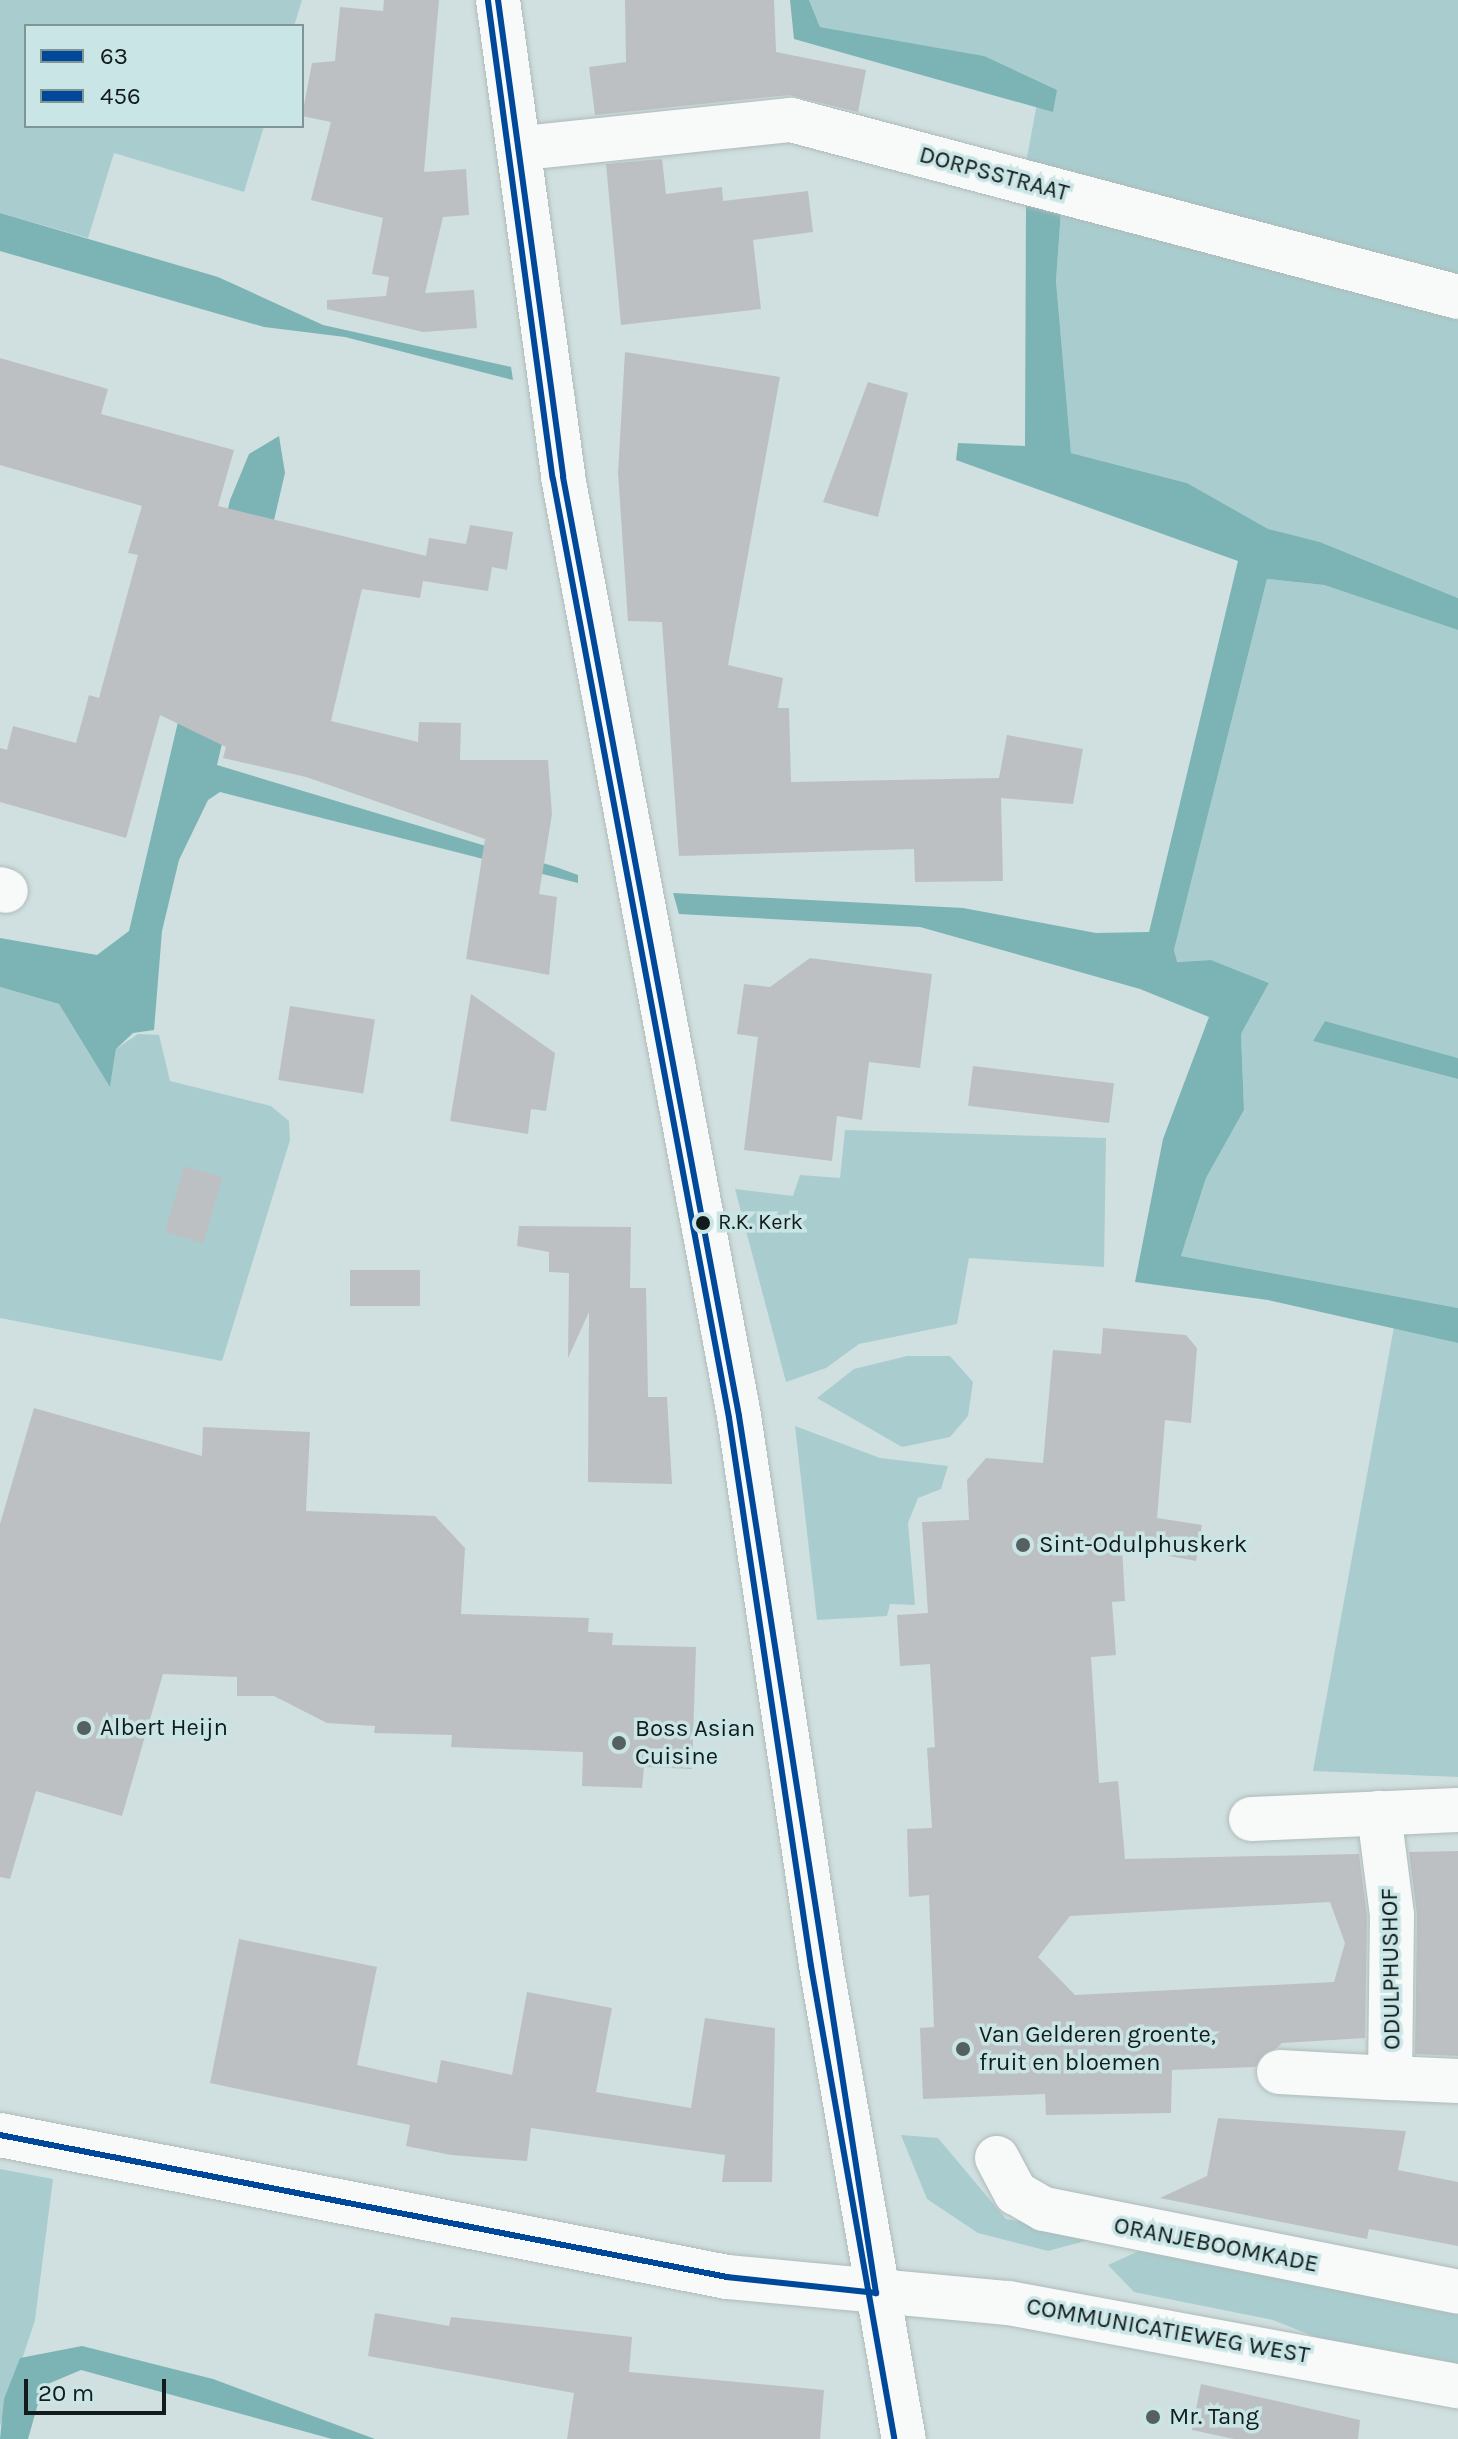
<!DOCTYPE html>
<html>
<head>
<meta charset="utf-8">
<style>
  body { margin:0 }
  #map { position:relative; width:1458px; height:2439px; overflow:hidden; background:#d0dfdf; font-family:Karla,sans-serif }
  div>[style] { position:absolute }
  .green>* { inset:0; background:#a9cdce }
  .water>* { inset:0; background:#7cb4b5 }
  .building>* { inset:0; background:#bdc0c2; transform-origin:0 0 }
  .roads { filter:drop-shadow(0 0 2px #afbbbb) drop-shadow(0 0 2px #afbbbb) }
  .minor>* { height:44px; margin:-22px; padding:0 22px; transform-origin:22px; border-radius:22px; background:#f8fafa }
  .bus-1>* { height:6px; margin:-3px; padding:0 3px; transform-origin:3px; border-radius:3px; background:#004899 }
  .bus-2>* { height:6px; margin:-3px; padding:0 3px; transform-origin:3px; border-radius:3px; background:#004899 }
  .dots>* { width:22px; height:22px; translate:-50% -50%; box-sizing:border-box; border:4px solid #cae5e5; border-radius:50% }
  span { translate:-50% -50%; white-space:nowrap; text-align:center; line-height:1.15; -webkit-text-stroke:7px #cae5e5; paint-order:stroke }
  .bus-label { font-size:22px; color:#131c1d }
  .left { translate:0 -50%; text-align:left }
  .street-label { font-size:24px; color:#131c1d }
  .poi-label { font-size:24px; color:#131c1d }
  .legend { position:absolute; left:24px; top:24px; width:280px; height:104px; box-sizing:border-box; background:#cae5e5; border:2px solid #819595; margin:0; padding:10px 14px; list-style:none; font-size:24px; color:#131c1d }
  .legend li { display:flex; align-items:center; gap:16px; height:40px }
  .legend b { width:40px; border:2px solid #819595 }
  .scale { position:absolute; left:24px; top:2379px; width:142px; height:36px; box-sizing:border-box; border:4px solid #131c1d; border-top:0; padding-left:10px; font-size:24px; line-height:28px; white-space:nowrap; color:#131c1d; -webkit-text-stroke:6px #cae5e5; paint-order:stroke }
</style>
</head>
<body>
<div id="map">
  <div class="green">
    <div style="clip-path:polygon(0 0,302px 0,294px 26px,26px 26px,26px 126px,264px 126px,244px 192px,114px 153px,88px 238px,0 213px)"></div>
    <div style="clip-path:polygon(809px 0,1458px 0,1458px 285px,1024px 174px,1037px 103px,1053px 112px,983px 56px,820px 27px)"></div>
    <div style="clip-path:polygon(1061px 211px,1458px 316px,1458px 598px,1320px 542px,1268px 530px,1187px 483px,1071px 453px,1056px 281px)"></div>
    <div style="clip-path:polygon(1267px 579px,1324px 585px,1458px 630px,1458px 1058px,1325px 1021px,1314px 1041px,1458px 1079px,1458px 1308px,1181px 1256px,1206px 1178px,1244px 1110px,1241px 1034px,1269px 983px,1211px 960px,1176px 962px,1174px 950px)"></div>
    <div style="clip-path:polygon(0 987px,59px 1004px,110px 1086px,116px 1049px,138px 1034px,159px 1035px,170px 1081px,271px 1106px,289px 1121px,290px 1140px,222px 1361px,0 1318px)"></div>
    <div style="clip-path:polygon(845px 1130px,1106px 1138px,1104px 1267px,969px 1258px,957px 1324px,859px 1344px,826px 1368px,786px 1382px,735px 1189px,793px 1196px,800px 1175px,840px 1178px)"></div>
    <div style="clip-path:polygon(1394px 1327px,1458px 1343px,1458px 1777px,1313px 1771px)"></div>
    <div style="clip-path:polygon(907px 1356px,950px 1356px,973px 1382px,968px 1416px,950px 1437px,902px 1447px,817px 1398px,854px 1369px)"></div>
    <div style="clip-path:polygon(795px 1426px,880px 1458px,948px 1466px,941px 1489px,918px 1498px,908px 1523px,915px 1605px,890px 1604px,887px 1616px,817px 1620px)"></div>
    <div style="clip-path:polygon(901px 2135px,938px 2138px,1006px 2219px,1107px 2235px,1048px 2251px,978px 2233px,927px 2199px)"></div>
    <div style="clip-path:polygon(0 2169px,53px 2179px,35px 2320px,0 2426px)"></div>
    <div style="clip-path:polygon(1150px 2246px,1458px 2305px,1458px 2370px,1328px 2342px,1273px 2320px,1134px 2292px,1108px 2265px)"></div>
  </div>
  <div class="water">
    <div style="clip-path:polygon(790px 0,809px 0,820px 27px,984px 56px,1057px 90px,1053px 112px,794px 39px)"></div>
    <div style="clip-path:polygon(1026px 202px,1061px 211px,1056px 281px,1071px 453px,1187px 483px,1268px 529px,1320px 542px,1458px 598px,1458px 630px,1324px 585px,1267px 579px,1174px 950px,1177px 962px,1211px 960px,1269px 983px,1241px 1034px,1244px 1110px,1206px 1178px,1181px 1256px,1458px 1308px,1458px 1343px,1268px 1300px,1135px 1282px,1163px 1139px,1209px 1017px,1140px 989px,920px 927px,679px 914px,673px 893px,963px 908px,1096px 933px,1149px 932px,1238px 561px,956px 460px,958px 443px,1025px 446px)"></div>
    <div style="clip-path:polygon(0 213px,218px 277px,323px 325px,511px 367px,513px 380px,345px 337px,264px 327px,0 251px)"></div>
    <div style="clip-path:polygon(279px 436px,285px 473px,217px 765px,556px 867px,578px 875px,578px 883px,220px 792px,208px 800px,179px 860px,162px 931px,154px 1030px,133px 1033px,116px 1049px,110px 1087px,59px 1004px,0 987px,0 938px,97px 955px,129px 931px,230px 500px,249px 454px)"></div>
    <div style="clip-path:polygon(1325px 1021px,1458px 1058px,1458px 1079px,1313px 1041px)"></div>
    <div style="clip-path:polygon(82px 2346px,213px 2379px,375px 2439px,332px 2439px,81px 2370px,43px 2386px,28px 2439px,0 2439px,4px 2399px,20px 2358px)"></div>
  </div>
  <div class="building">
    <div style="clip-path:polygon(384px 0,439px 0,424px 172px,466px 169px,469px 215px,443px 217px,425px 293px,474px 290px,477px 328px,423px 332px,327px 309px,327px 300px,386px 296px,389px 277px,372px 274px,383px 218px,311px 200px,331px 122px,302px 116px,312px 63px,335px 61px,340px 7px,383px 11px)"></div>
    <div style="clip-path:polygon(625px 0,774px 0,776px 52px,866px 70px,858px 112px,789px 95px,595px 115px,589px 67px,626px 62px)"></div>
    <div style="clip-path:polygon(662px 159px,666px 194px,722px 187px,723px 201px,808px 191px,813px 232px,753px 240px,761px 309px,621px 325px,606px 164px)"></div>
    <div style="clip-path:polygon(625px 352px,780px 377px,728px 665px,783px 678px,778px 708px,789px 708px,791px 782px,999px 778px,1007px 735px,1083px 749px,1073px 804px,1001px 798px,1003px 881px,915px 882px,914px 849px,679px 856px,662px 622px,628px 621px,618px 473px)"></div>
    <div style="clip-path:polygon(0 358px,108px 389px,101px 414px,234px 450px,218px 506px,426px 556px,429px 538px,466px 544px,470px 525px,513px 532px,507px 570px,492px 567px,488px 591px,423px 581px,420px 598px,362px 589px,331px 721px,418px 742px,419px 722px,461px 723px,460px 760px,548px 760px,552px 814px,539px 894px,557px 897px,549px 975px,466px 959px,485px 839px,306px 777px,223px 758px,226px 747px,160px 715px,126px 838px,0 802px,0 748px,7px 750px,13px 726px,76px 743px,89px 695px,99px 698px,138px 555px,128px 553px,142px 506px,0 465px)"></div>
    <div style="clip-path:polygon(868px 382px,908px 393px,878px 517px,823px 502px)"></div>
    <div style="clip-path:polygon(810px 958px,932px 974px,920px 1068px,869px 1062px,862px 1120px,837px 1116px,832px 1161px,744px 1150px,758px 1037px,737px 1034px,744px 984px,770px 987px)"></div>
    <div style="clip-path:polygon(471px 994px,555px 1053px,546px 1111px,531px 1109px,528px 1134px,450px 1121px)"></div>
    <div style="left:290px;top:1006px;width:86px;height:75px;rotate:9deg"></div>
    <div style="left:973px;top:1066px;width:142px;height:40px;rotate:7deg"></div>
    <div style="left:184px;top:1166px;width:40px;height:69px;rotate:16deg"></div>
    <div style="clip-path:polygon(519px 1226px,631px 1227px,630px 1288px,646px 1288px,648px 1397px,667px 1397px,672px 1484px,588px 1482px,589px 1312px,568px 1358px,569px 1273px,549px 1272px,549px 1252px,517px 1246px)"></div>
    <div style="left:350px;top:1270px;width:70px;height:36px"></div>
    <div style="clip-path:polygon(evenodd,1103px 1328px,1186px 1335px,1197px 1348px,1191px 1423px,1165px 1420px,1157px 1518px,1202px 1525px,1196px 1561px,1122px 1547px,1125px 1601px,1112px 1602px,1116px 1655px,1091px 1657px,1099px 1783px,1118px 1781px,1125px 1859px,1359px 1854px,1367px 1916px,1365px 2038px,1282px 2043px,1255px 2067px,1172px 2070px,1171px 2113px,1046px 2115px,1045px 2094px,923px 2099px,920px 2028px,934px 2027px,929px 1895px,909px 1897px,907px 1829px,932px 1828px,927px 1748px,935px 1747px,930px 1664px,900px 1666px,897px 1615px,928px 1613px,922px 1522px,969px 1520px,967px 1480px,986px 1458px,1043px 1463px,1053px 1350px,1101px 1354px,1103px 1328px,1330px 1902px,1345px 1943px,1334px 1982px,1075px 1995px,1038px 1957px,1070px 1916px,1330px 1902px)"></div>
    <div style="clip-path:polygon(34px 1408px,202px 1456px,203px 1427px,310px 1432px,306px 1511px,435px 1516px,465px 1548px,461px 1614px,589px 1618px,588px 1632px,613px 1633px,612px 1645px,696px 1647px,692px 1769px,644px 1767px,642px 1788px,582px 1786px,583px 1752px,451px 1747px,452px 1735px,374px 1733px,375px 1726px,327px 1723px,274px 1696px,237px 1696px,237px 1677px,163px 1674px,122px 1816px,36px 1791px,10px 1879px,0 1877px,0 1524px)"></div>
    <div style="clip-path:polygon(1458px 1851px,1458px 2056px,1415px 2054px,1417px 1915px,1409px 1852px)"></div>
    <div style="clip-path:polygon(239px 1939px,377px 1967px,357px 2065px,437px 2083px,441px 2060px,512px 2075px,527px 1992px,612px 2008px,596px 2092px,691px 2108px,705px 2018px,775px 2028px,772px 2182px,722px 2182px,725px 2155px,531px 2128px,527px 2161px,451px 2155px,406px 2146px,410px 2125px,210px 2083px)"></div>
    <div style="clip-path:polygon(1218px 2118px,1406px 2131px,1398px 2170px,1458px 2182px,1458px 2246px,1369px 2229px,1367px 2239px,1160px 2198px,1207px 2176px)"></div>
    <div style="clip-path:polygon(375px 2313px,449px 2326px,451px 2317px,632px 2337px,629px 2372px,824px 2390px,820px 2439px,567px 2439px,574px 2393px,368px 2356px)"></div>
    <div style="clip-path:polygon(1201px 2384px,1360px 2420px,1358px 2439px,1234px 2439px,1192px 2430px)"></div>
  </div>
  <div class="roads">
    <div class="minor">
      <div style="left:498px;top:0;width:481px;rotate:82.2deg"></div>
      <div style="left:563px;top:477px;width:955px;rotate:79.38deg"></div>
      <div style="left:739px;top:1416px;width:555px;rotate:81.5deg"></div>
      <div style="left:821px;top:1965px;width:481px;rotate:80.1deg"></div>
      <div style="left:523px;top:148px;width:269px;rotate:-6deg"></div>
      <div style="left:791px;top:120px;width:690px;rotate:14.86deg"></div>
      <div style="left:0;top:889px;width:6px;rotate:18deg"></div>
      <div style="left:1251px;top:1819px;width:207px;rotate:-2.5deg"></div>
      <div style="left:1279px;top:2072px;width:111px;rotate:3.1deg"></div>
      <div style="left:1390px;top:2078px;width:163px;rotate:-89.3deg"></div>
      <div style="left:1392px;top:1915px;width:103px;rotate:-97.3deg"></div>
      <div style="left:1390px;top:2078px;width:68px;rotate:2.5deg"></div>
      <div style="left:0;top:2135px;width:741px;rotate:11.05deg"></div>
      <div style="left:727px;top:2277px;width:282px;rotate:5.3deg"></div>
      <div style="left:1008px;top:2303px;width:458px;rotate:10.5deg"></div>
      <div style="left:997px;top:2158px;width:40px;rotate:62deg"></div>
      <div style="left:1016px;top:2193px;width:32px;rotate:30deg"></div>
      <div style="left:1044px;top:2209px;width:422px;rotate:11.3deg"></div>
    </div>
  </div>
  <div class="bus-1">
    <div style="left:498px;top:0;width:481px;rotate:82.2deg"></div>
    <div style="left:563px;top:477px;width:955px;rotate:79.38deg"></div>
    <div style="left:739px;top:1416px;width:888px;rotate:81.12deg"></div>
    <div style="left:0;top:2135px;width:741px;rotate:11.05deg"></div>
    <div style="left:727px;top:2277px;width:150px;rotate:6.1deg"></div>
  </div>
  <div class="bus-2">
    <div style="left:488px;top:1px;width:482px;rotate:82.3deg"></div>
    <div style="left:553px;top:479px;width:955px;rotate:79.38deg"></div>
    <div style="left:729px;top:1418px;width:554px;rotate:81.49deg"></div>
    <div style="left:811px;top:1966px;width:480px;rotate:80deg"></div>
  </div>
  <div class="dots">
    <div style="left:703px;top:1223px;background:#131c1d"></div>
    <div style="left:1023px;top:1545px;background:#556061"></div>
    <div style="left:84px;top:1728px;background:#556061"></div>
    <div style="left:619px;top:1743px;background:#556061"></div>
    <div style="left:963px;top:2049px;background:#556061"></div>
    <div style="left:1153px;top:2417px;background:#556061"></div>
  </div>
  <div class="bus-label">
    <span class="left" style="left:718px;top:1223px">R.K. Kerk</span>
  </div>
  <div class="street-label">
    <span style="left:994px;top:174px;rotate:15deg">DORPSSTRAAT</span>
    <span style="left:1391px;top:1969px;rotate:-91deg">ODULPHUSHOF</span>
    <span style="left:1216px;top:2245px;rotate:11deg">ORANJEBOOMKADE</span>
    <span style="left:1168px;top:2331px;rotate:10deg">COMMUNICATIEWEG WEST</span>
  </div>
  <div class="poi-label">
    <span class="left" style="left:1039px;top:1545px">Sint-Odulphuskerk</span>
    <span class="left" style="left:100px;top:1728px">Albert Heijn</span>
    <span class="left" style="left:635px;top:1743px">Boss Asian<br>Cuisine</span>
    <span class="left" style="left:979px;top:2049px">Van Gelderen groente,<br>fruit en bloemen</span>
    <span class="left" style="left:1169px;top:2417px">Mr. Tang</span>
  </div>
  <ul class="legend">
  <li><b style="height:10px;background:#004899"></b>63</li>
  <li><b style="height:10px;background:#004899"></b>456</li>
  </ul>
  <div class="scale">20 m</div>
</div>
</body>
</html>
